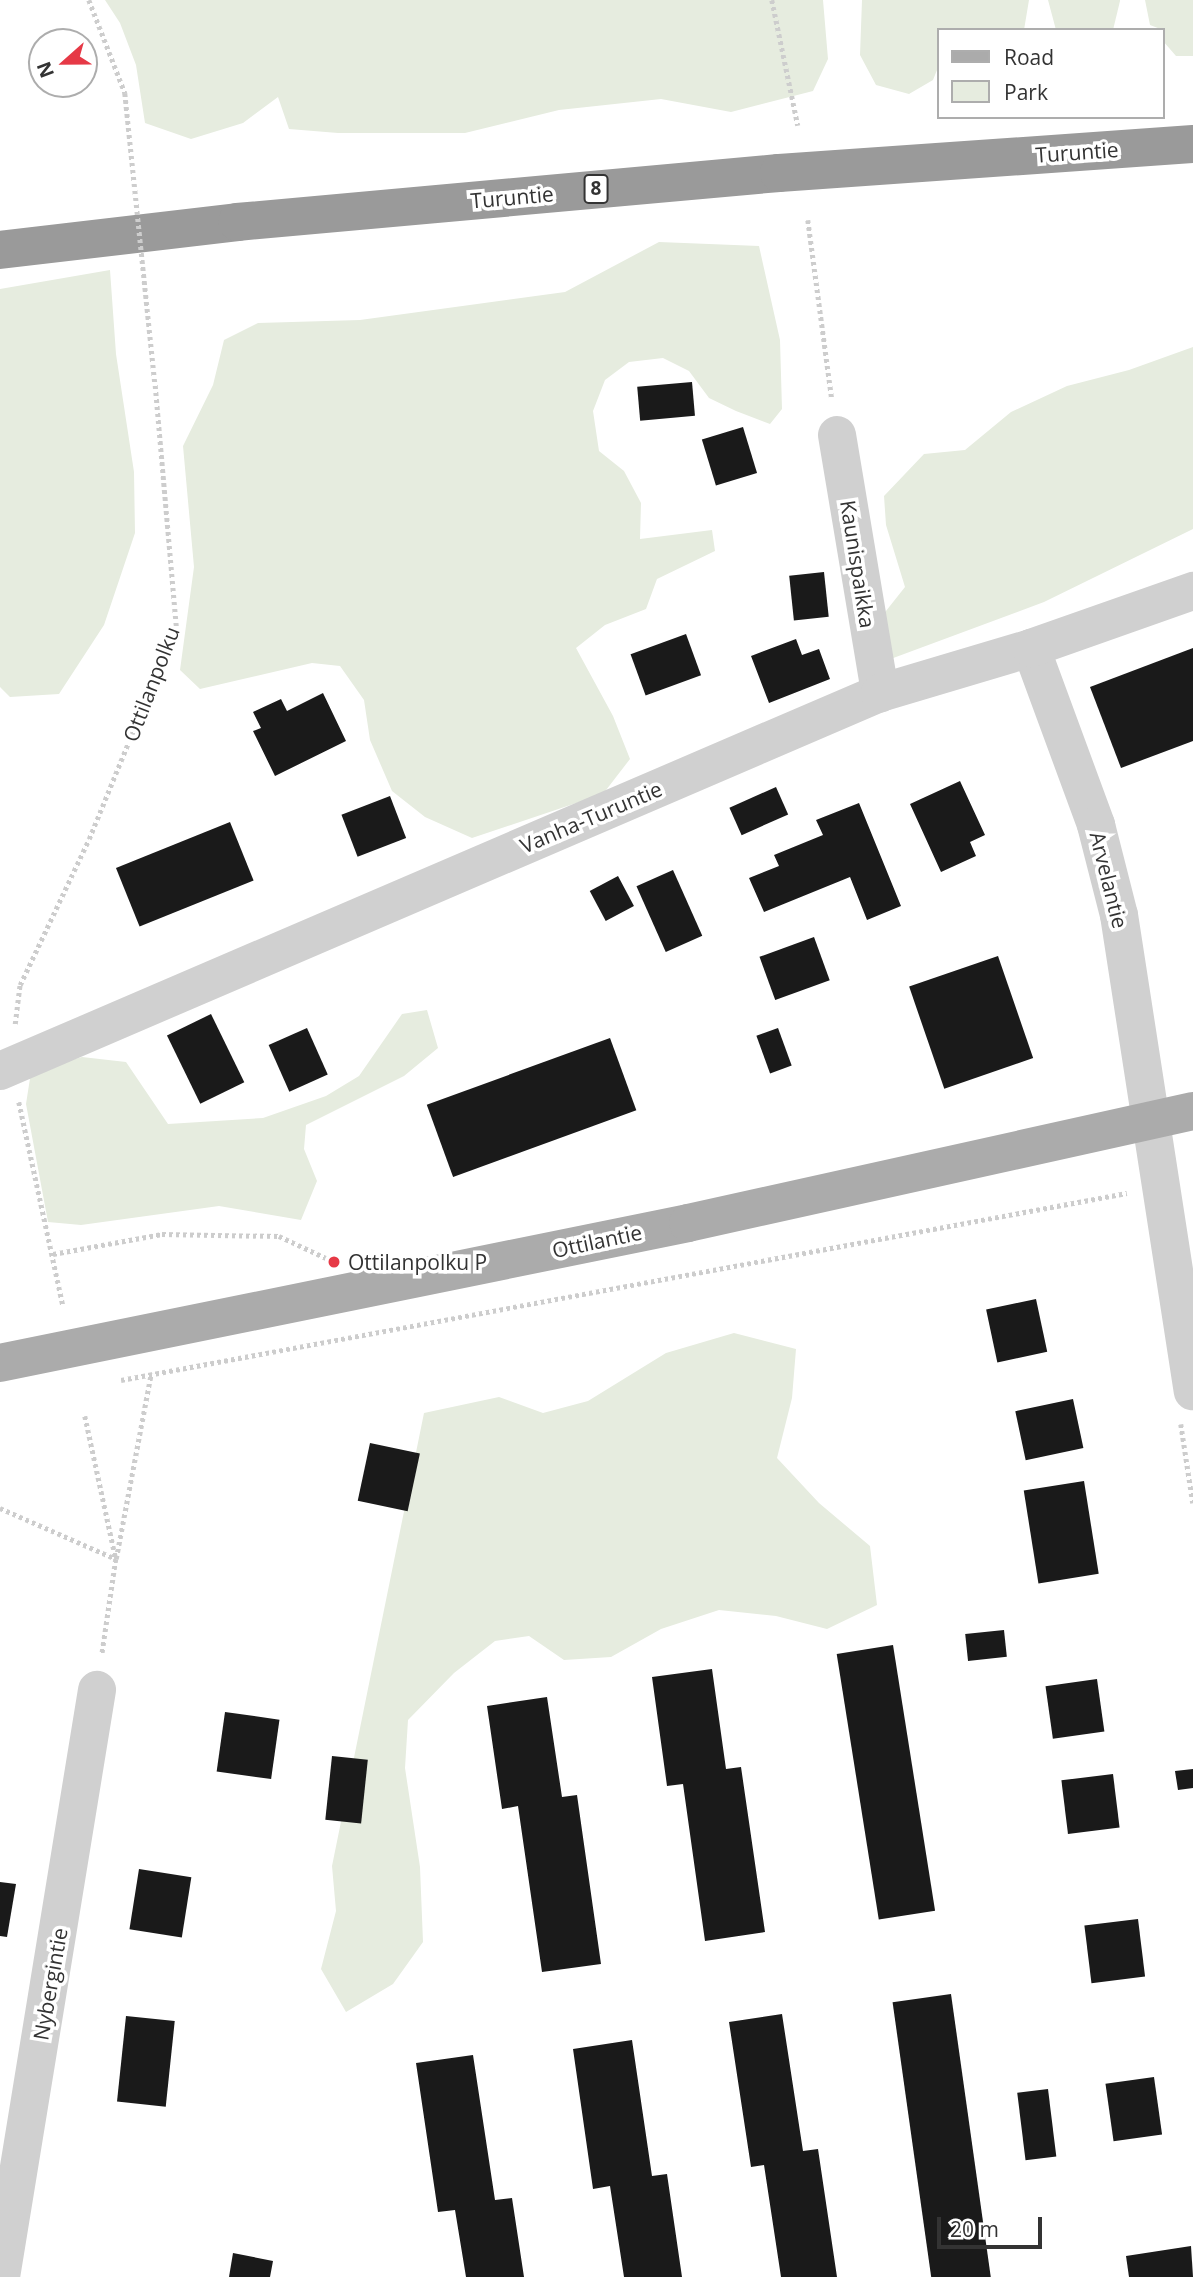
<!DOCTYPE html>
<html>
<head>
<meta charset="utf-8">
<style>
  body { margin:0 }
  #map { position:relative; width:1193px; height:2277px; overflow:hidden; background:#fff; font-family:"Open Sans",sans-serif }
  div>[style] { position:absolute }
  .green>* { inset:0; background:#e6ecdf }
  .building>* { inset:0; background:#1a1a1a; transform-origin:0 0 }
  .path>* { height:4.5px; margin-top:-2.25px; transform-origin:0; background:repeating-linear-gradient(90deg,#cdcdcd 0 3.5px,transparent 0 7px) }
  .minor>* { height:38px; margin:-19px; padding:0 19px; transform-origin:19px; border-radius:19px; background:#d0d0d0 }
  .major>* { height:38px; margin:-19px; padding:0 19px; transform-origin:19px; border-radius:19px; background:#ababab }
  .highway>* { height:38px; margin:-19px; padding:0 19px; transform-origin:19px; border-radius:19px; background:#9a9a9a }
  .path-bridge>* { height:4.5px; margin-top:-2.25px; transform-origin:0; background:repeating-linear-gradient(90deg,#cdcdcd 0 3.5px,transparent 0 7px) }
  .dots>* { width:19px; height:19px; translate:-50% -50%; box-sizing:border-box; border:4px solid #fff; border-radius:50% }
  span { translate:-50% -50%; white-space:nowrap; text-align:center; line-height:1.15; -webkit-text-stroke:7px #fff; paint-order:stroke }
  .shield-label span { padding:2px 5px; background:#fff; border:2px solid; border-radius:5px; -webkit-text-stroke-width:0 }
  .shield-label { font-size:19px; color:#333; font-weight:700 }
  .street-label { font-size:21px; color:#333 }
  .poi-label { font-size:21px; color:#333 }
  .left { translate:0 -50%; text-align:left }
  .legend { position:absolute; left:937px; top:28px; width:228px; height:91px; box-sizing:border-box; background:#fff; border:2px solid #adadad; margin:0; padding:9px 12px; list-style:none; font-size:21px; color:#333 }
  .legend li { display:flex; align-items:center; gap:14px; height:35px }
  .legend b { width:35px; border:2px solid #adadad }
  .north { position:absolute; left:28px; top:28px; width:70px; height:70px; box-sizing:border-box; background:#fff; border:2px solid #adadad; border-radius:50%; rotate:249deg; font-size:19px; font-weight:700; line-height:28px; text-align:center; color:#333 }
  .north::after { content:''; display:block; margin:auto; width:24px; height:32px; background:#e63946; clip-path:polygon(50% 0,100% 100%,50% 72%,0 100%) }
  .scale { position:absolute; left:937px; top:2217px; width:105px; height:32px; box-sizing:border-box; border:4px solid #333; border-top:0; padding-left:9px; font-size:21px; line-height:24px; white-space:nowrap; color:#333; -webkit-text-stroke:5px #fff; paint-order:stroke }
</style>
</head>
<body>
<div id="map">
  <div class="green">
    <div style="clip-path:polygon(105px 0,823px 0,828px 59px,813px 91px,731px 112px,661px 99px,559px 110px,465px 133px,338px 133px,289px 129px,278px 97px,243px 123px,191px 139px,145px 123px,136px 65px,120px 23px)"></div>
    <div style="clip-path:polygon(862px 0,1029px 0,1024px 30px,939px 30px,939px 65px,933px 80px,909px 94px,876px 85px,860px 55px)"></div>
    <div style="clip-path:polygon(1048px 0,1120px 0,1120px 1px,1113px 30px,1056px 30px)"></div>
    <div style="clip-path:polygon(1145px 0,1193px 0,1193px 56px,1176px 56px,1163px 41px,1163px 30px,1150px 25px)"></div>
    <div style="clip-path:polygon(659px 242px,759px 246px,780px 340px,782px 409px,770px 424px,736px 411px,709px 398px,689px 371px,663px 358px,629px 362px,605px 380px,593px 411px,599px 451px,624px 471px,641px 503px,640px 539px,712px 530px,715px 551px,657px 579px,646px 609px,605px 625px,576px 648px,613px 716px,630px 759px,603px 794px,472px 838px,425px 817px,392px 791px,370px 740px,364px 700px,340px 666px,312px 663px,200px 689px,180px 670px,194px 567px,183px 446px,213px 385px,224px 340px,258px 323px,360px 320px,565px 292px)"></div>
    <div style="clip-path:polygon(110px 270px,116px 354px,134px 472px,135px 533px,104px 625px,59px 694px,10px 697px,0 687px,0 289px)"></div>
    <div style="clip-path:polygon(1193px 347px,1193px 529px,1044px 602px,869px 667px,882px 616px,905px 587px,886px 525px,884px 496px,924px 454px,965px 450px,1011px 412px,1067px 386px,1129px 370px)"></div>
    <div style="clip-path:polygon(427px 1010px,438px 1048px,404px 1076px,306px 1125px,304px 1149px,317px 1181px,301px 1220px,219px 1206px,81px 1225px,48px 1222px,26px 1104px,31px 1072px,82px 1057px,126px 1062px,168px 1124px,263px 1118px,326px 1096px,359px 1076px,402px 1014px)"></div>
    <div style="clip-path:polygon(734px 1333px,796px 1349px,792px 1398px,777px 1458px,819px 1503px,870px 1546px,877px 1605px,827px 1629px,776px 1616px,719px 1610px,661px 1629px,611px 1657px,564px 1660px,529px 1636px,495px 1641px,454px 1673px,408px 1720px,405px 1768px,420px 1867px,423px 1942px,393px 1984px,346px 2012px,321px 1969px,336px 1911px,332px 1866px,424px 1413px,499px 1397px,543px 1413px,588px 1401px,666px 1353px)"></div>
  </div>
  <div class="building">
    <div style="left:692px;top:382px;width:34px;height:55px;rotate:85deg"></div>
    <div style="left:743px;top:427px;width:48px;height:43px;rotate:73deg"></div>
    <div style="left:824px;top:572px;width:45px;height:35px;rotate:84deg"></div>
    <div style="left:686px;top:634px;width:44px;height:59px;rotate:70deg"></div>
    <div style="clip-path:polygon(796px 639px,802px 655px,819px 649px,830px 679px,769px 703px,751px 656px)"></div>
    <div style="clip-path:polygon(1193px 648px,1193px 741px,1121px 768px,1090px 687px)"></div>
    <div style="clip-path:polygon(323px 693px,346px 741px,275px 776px,253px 731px,261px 728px,253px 712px,281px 699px,287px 711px)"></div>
    <div style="clip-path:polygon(960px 781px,985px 835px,970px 842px,976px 856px,941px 872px,910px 804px)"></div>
    <div style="left:776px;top:787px;width:30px;height:51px;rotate:66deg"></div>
    <div style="left:390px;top:796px;width:45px;height:52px;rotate:69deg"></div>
    <div style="clip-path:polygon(859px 803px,901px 906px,867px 920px,850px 877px,764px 912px,749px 878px,779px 866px,774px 855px,823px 835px,816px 820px)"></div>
    <div style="left:230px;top:822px;width:63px;height:123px;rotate:68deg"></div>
    <div style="left:673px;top:870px;width:72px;height:40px;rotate:66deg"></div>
    <div style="left:618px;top:876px;width:34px;height:32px;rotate:62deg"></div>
    <div style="left:814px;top:937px;width:46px;height:58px;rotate:70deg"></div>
    <div style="left:998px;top:956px;width:108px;height:94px;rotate:71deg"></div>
    <div style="left:211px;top:1014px;width:76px;height:49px;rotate:64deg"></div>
    <div style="left:307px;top:1028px;width:51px;height:42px;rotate:66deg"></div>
    <div style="left:778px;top:1028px;width:40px;height:23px;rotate:70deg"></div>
    <div style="left:610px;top:1038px;width:77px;height:195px;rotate:70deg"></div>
    <div style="left:1036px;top:1299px;width:54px;height:51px;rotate:78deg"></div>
    <div style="left:1073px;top:1399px;width:50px;height:59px;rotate:78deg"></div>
    <div style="left:370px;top:1443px;width:51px;height:59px;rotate:12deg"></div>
    <div style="left:1084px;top:1481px;width:94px;height:61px;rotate:81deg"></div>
    <div style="left:1004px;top:1630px;width:27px;height:39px;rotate:84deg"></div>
    <div style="left:893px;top:1645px;width:269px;height:57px;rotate:81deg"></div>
    <div style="clip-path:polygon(712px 1669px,726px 1769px,741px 1767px,765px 1932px,705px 1941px,683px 1784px,667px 1786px,652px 1677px)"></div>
    <div style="left:1097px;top:1679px;width:53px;height:52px;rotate:82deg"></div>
    <div style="clip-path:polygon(547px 1697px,562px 1797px,577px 1795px,601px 1964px,542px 1972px,518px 1806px,502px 1809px,487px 1706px)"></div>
    <div style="left:225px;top:1712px;width:55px;height:60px;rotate:8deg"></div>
    <div style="left:332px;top:1756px;width:36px;height:64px;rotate:6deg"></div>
    <div style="clip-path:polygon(1193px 1769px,1193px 1788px,1178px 1790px,1175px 1771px)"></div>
    <div style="left:1113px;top:1774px;width:54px;height:52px;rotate:83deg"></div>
    <div style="left:139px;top:1869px;width:53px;height:61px;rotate:9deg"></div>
    <div style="clip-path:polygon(0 1882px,16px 1884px,7px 1937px,0 1936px)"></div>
    <div style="left:1138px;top:1919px;width:58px;height:54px;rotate:83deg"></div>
    <div style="left:951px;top:1994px;width:286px;height:59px;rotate:82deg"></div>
    <div style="clip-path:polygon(782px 2014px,803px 2151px,818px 2149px,837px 2277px,781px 2277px,764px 2165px,751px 2167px,729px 2022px)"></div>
    <div style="left:126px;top:2016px;width:49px;height:86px;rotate:6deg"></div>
    <div style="clip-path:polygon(632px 2040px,652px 2176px,667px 2174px,682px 2277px,624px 2277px,610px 2186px,593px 2189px,573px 2049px)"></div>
    <div style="clip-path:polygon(473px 2055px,495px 2200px,512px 2198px,524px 2277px,466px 2277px,455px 2210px,438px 2212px,416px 2063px)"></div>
    <div style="left:1154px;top:2077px;width:58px;height:49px;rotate:82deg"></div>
    <div style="left:1048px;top:2089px;width:68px;height:31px;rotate:83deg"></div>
    <div style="clip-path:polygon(1191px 2246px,1193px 2277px,1129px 2277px,1126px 2256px)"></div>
    <div style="clip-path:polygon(233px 2253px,273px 2261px,270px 2277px,229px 2277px)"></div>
  </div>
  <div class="path">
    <div style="left:89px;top:0;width:100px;rotate:68.8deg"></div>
    <div style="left:772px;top:0;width:128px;rotate:78.3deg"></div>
    <div style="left:808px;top:220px;width:181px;rotate:82.4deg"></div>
    <div style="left:15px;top:1024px;width:39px;rotate:-83deg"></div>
    <div style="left:20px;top:985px;width:161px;rotate:-64.7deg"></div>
    <div style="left:89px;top:839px;width:230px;rotate:-67.8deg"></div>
    <div style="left:176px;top:626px;width:243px;rotate:-95deg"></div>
    <div style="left:19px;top:1102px;width:209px;rotate:77.8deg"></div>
    <div style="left:53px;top:1254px;width:111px;rotate:-10.4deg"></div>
    <div style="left:162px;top:1234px;width:117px;rotate:1deg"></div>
    <div style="left:279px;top:1236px;width:52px;rotate:25.1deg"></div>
    <div style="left:121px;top:1380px;width:1023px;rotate:-10.53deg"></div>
    <div style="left:85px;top:1416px;width:146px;rotate:77.8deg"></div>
    <div style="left:116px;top:1559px;width:97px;rotate:98.3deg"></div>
    <div style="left:1181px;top:1424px;width:80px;rotate:81.4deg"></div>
    <div style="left:0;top:1508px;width:127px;rotate:23.7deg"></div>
    <div style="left:116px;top:1559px;width:189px;rotate:-79.3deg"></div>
  </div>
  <div class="minor">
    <div style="left:837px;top:435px;width:262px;rotate:80.5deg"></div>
    <div style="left:1031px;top:648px;width:189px;rotate:69.8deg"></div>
    <div style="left:1096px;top:825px;width:93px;rotate:75.7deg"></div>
    <div style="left:1119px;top:915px;width:482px;rotate:81.2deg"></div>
    <div style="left:0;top:1071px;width:958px;rotate:-23.25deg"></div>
    <div style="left:880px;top:693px;width:158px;rotate:-16.6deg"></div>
    <div style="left:1031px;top:648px;width:172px;rotate:-19.4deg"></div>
    <div style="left:1px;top:2277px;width:595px;rotate:-80.71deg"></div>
  </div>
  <div class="major">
    <div style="left:0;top:1363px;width:702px;rotate:-11.5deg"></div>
    <div style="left:688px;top:1223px;width:517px;rotate:-12.5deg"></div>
  </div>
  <div class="highway">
    <div style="left:0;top:250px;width:239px;rotate:-6.7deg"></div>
    <div style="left:237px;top:222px;width:544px;rotate:-5.17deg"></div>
    <div style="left:779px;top:173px;width:415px;rotate:-4deg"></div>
  </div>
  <div class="path-bridge">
    <div style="left:125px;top:93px;width:293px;rotate:84.1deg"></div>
  </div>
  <div class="dots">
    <div style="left:334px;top:1262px;background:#e63946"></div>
  </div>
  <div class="shield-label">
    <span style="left:596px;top:189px">8</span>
  </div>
  <div class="street-label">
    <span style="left:1077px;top:152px;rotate:-4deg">Turuntie</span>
    <span style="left:512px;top:197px;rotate:-5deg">Turuntie</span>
    <span style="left:858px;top:564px;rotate:81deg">Kaunispaikka</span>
    <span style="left:151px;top:684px;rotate:-69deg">Ottilanpolku</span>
    <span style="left:591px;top:817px;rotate:-23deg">Vanha-Turuntie</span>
    <span style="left:1109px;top:880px;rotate:76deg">Arvelantie</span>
    <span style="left:597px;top:1241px;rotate:-12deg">Ottilantie</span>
    <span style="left:50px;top:1984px;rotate:-80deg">Nybergintie</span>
  </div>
  <div class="poi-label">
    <span class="left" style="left:348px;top:1262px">Ottilanpolku P</span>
  </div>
  <ul class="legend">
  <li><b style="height:9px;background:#ababab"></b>Road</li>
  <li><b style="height:19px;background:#e6ecdf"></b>Park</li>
  </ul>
  <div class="north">N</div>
  <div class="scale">20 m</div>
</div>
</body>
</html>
